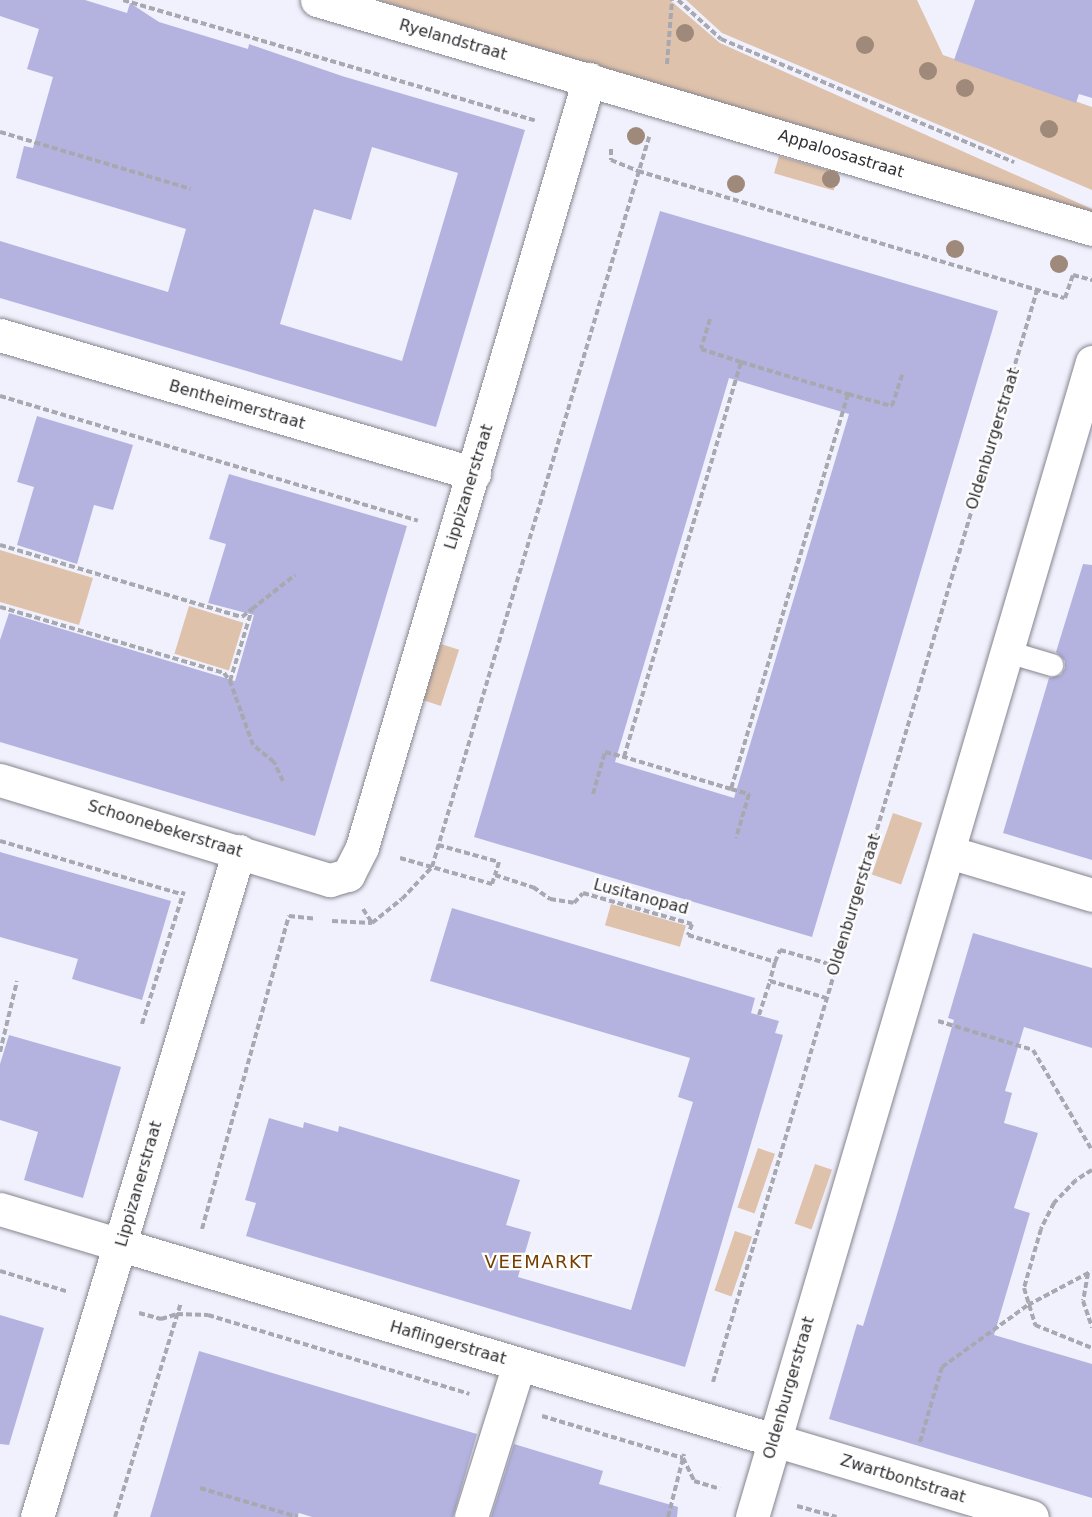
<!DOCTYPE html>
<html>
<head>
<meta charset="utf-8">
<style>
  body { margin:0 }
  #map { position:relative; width:1092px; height:1517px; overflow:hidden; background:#f1f1fd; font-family:"DejaVu Sans",sans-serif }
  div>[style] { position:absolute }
  .green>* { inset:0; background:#dfc2ab; transform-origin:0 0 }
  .building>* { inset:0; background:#b4b3e0 }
  .path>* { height:4px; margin-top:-2px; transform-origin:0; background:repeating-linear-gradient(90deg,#a8a8b1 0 6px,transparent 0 9px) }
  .roads { filter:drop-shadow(0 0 2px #85858f) drop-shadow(0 0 2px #85858f) }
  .service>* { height:22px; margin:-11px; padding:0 11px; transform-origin:11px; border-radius:11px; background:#fff }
  .pedestrian>* { height:33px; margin:-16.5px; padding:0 16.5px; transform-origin:16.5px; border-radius:16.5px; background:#fff }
  .minor>* { height:33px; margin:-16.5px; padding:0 16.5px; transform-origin:16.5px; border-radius:16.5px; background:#fff }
  .trees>* { width:18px; height:18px; margin:-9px; border-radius:50%; background:#9e897a }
  span { translate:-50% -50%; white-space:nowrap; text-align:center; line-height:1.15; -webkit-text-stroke:4.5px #fff; paint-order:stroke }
  .street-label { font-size:16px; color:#303034 }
  .neighbourhood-label { font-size:18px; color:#753e00; letter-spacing:1.5px }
</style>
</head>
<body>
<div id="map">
  <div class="green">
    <div style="clip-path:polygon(377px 0,670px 0,720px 43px,1092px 209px,1092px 214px)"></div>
    <div style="clip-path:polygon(686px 0,917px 0,943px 55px,1092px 107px,1092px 190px,722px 33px)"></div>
    <div style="left:779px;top:156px;width:62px;height:18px;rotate:16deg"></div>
    <div style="clip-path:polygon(0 550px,93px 578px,79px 625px,0 602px)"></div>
    <div style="left:189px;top:606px;width:57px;height:50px;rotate:17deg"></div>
    <div style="left:441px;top:644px;width:19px;height:59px;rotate:18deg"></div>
    <div style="left:893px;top:813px;width:31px;height:65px;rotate:19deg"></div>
    <div style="left:611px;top:904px;width:78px;height:22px;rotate:16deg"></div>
    <div style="left:758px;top:1148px;width:18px;height:63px;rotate:19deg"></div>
    <div style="left:815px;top:1164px;width:18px;height:63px;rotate:19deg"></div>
    <div style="left:735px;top:1231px;width:18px;height:63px;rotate:19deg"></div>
  </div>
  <div class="building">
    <div style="clip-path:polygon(evenodd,0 0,85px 0,127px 13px,130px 3px,159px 22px,248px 49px,249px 44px,342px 76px,525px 130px,436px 427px,0 298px,0 241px,168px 292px,186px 229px,16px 178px,24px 146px,33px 148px,53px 77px,27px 69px,39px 29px,0 16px,0 0,372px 147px,458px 173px,402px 361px,280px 324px,314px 209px,351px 220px,372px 147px)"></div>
    <div style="clip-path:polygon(975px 0,1092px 0,1092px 98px,1079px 94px,1076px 103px,954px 60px)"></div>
    <div style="clip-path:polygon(evenodd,660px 211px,998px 311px,812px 937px,474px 837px,660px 211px,729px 378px,849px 414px,734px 798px,615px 762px,729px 378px)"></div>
    <div style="clip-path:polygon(37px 416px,133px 445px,113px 510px,94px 505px,77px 564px,17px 545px,34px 487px,17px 482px)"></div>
    <div style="clip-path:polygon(229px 474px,407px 526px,315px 836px,0 742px,0 640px,9px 613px,235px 681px,254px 615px,208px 603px,226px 544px,209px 539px)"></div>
    <div style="clip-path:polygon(1083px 564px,1092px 565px,1092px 860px,1003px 833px,1049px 678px,1061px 675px,1065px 668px,1065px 661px,1056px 652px)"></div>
    <div style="clip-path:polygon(0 852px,171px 901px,142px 1000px,72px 979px,78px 959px,0 937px)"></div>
    <div style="clip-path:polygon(452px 908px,755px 998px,751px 1013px,779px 1021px,775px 1033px,783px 1035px,685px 1367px,246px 1236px,256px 1203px,245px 1200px,269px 1118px,303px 1128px,304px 1122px,338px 1132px,339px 1126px,520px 1180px,506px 1225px,531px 1232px,518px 1277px,631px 1310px,693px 1102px,678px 1097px,690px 1058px,430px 981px)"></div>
    <div style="clip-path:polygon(973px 933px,1092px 968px,1092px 1048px,1024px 1027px,1005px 1091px,1012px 1093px,1004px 1123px,1038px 1133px,1014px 1208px,1030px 1213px,994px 1335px,1092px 1364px,1092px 1498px,829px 1419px,857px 1324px,863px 1326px,895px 1221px,954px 1020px,948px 1018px)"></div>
    <div style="clip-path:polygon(9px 1035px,121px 1067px,83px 1198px,24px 1180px,38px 1132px,0 1120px,0 1064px)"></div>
    <div style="clip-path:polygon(0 1315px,44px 1328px,9px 1445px,0 1444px)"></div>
    <div style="clip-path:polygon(199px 1351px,477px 1434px,453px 1517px,312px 1517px,299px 1513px,297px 1517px,150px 1517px)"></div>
    <div style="clip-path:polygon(514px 1444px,603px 1471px,599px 1484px,678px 1507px,677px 1517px,491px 1517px)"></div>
  </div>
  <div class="path">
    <div style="left:123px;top:0;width:430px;rotate:16.3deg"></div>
    <div style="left:678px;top:0;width:58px;rotate:42.2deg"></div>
    <div style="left:721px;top:39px;width:318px;rotate:22.8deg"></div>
    <div style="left:667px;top:64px;width:64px;rotate:-85.5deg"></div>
    <div style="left:0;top:132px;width:199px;rotate:16.6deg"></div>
    <div style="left:611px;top:149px;width:11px;rotate:90deg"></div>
    <div style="left:611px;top:160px;width:29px;rotate:22deg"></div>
    <div style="left:638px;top:171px;width:445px;rotate:16.6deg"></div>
    <div style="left:1065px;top:298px;width:24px;rotate:-71deg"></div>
    <div style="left:1073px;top:275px;width:20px;rotate:15deg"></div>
    <div style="left:710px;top:319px;width:31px;rotate:107deg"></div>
    <div style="left:701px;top:349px;width:42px;rotate:18deg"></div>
    <div style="left:741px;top:362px;width:112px;rotate:16.7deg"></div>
    <div style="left:848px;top:394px;width:412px;rotate:106.5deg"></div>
    <div style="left:731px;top:789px;width:112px;rotate:-163.3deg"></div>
    <div style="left:624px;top:757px;width:412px;rotate:-73.5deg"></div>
    <div style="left:848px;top:394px;width:46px;rotate:15.3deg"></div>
    <div style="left:892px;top:406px;width:33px;rotate:-72deg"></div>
    <div style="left:0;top:396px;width:436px;rotate:16.6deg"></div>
    <div style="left:0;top:545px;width:252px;rotate:16.6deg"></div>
    <div style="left:242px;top:617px;width:13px;rotate:-39deg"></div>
    <div style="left:0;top:607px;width:234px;rotate:16.4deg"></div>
    <div style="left:224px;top:673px;width:10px;rotate:53deg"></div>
    <div style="left:283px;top:781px;width:21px;rotate:-115deg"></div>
    <div style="left:274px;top:762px;width:27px;rotate:-141deg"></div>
    <div style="left:253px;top:745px;width:68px;rotate:-109.8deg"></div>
    <div style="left:230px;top:681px;width:75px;rotate:-73deg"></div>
    <div style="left:252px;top:609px;width:55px;rotate:-38.3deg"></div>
    <div style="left:731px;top:789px;width:19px;rotate:16deg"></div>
    <div style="left:749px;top:794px;width:46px;rotate:106.5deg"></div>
    <div style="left:593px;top:794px;width:44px;rotate:-74.1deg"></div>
    <div style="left:605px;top:752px;width:20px;rotate:15deg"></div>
    <div style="left:0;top:841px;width:189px;rotate:16.3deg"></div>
    <div style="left:438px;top:845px;width:63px;rotate:15.6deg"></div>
    <div style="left:499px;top:862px;width:14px;rotate:107deg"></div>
    <div style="left:400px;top:858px;width:96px;rotate:15.8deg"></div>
    <div style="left:492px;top:884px;width:9px;rotate:-72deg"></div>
    <div style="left:495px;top:875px;width:40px;rotate:18deg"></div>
    <div style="left:533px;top:887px;width:21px;rotate:35deg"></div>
    <div style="left:550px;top:899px;width:24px;rotate:9deg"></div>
    <div style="left:574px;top:903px;width:13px;rotate:-48deg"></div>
    <div style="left:583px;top:893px;width:113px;rotate:15.9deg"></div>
    <div style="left:692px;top:924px;width:12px;rotate:110deg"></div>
    <div style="left:688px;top:935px;width:91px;rotate:17.2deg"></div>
    <div style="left:775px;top:962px;width:13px;rotate:-67deg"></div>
    <div style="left:780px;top:950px;width:58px;rotate:15.9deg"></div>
    <div style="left:363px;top:909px;width:17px;rotate:57deg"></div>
    <div style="left:332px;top:921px;width:40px;rotate:2.9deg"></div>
    <div style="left:372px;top:923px;width:38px;rotate:-39deg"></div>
    <div style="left:402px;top:899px;width:44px;rotate:-46.8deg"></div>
    <div style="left:432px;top:867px;width:762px;rotate:-73.44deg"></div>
    <div style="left:775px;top:962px;width:20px;rotate:105deg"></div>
    <div style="left:770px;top:981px;width:59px;rotate:16.9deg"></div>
    <div style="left:759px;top:1015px;width:36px;rotate:-72deg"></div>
    <div style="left:938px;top:1021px;width:99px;rotate:17deg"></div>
    <div style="left:1033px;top:1050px;width:116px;rotate:59.5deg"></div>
    <div style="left:142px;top:1024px;width:139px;rotate:-72.5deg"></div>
    <div style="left:0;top:1052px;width:73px;rotate:-76.5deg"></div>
    <div style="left:1092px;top:1170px;width:19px;rotate:148deg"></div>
    <div style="left:1076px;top:1180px;width:32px;rotate:134deg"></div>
    <div style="left:1054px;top:1203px;width:29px;rotate:117deg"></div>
    <div style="left:1041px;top:1229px;width:61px;rotate:106.1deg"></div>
    <div style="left:1024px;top:1288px;width:39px;rotate:73deg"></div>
    <div style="left:1035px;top:1325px;width:61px;rotate:22deg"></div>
    <div style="left:202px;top:1229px;width:325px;rotate:-74.5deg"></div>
    <div style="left:289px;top:916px;width:27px;rotate:6deg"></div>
    <div style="left:0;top:1271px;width:69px;rotate:16.9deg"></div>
    <div style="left:1088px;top:1273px;width:28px;rotate:100deg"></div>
    <div style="left:1083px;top:1301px;width:28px;rotate:71deg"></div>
    <div style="left:139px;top:1313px;width:23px;rotate:15deg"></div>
    <div style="left:161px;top:1319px;width:17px;rotate:-17deg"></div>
    <div style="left:177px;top:1314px;width:31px;rotate:2deg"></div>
    <div style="left:208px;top:1315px;width:273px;rotate:16.8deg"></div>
    <div style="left:713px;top:1382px;width:1139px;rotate:-73.47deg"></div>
    <div style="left:542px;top:1416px;width:147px;rotate:16.6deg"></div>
    <div style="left:683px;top:1458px;width:25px;rotate:64deg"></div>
    <div style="left:694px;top:1481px;width:27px;rotate:17deg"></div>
    <div style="left:920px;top:1442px;width:78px;rotate:-73.7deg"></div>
    <div style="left:942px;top:1367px;width:106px;rotate:-35.8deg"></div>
    <div style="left:1028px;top:1305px;width:72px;rotate:-28deg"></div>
    <div style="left:200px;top:1488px;width:102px;rotate:16.5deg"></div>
    <div style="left:797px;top:1506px;width:41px;rotate:15.4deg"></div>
    <div style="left:115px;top:1517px;width:224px;rotate:-72.9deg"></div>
    <div style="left:668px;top:1517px;width:65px;rotate:-75.7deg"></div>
  </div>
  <div class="roads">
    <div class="service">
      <div style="left:1008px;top:652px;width:46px;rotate:16.5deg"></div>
    </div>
    <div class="pedestrian">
      <div style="left:121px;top:1245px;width:681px;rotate:16.63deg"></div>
      <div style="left:471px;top:1517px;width:160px;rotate:-72.6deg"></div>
    </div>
    <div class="minor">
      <div style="left:317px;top:0;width:808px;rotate:16.46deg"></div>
      <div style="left:0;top:335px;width:494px;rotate:16.3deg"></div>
      <div style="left:0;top:780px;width:345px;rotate:16.9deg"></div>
      <div style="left:330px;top:880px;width:19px;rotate:-16deg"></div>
      <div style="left:348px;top:875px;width:31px;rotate:-63deg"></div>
      <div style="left:362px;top:847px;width:801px;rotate:-73.53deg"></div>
      <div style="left:949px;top:852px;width:149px;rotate:16.7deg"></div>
      <div style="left:0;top:1209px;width:126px;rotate:16.6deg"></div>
      <div style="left:774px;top:1440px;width:269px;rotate:16.6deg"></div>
      <div style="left:37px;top:1517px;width:696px;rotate:-73.13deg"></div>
      <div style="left:752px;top:1517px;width:1204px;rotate:-73.6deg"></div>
    </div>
  </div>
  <div class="trees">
    <div style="left:685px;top:33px"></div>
    <div style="left:865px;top:45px"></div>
    <div style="left:928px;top:71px"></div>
    <div style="left:965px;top:88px"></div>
    <div style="left:1049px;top:129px"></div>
    <div style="left:636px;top:136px"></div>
    <div style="left:831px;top:179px"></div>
    <div style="left:736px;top:184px"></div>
    <div style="left:955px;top:249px"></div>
    <div style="left:1059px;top:264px"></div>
  </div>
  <div class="street-label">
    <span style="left:453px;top:40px;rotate:16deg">Ryelandstraat</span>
    <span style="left:841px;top:154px;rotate:17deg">Appaloosastraat</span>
    <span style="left:237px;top:405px;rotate:16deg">Bentheimerstraat</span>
    <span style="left:993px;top:439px;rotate:-73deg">Oldenburgerstraat</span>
    <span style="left:469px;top:487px;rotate:-73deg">Lippizanerstraat</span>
    <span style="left:165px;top:829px;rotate:17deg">Schoonebekerstraat</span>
    <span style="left:641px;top:897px;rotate:15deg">Lusitanopad</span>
    <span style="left:854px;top:905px;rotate:-73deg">Oldenburgerstraat</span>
    <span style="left:139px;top:1184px;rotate:-74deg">Lippizanerstraat</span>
    <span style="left:448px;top:1343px;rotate:16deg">Haflingerstraat</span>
    <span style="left:789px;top:1388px;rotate:-74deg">Oldenburgerstraat</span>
    <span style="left:903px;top:1479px;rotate:17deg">Zwartbontstraat</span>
  </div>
  <div class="neighbourhood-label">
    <span style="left:539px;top:1262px">VEEMARKT</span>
  </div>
</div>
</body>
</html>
